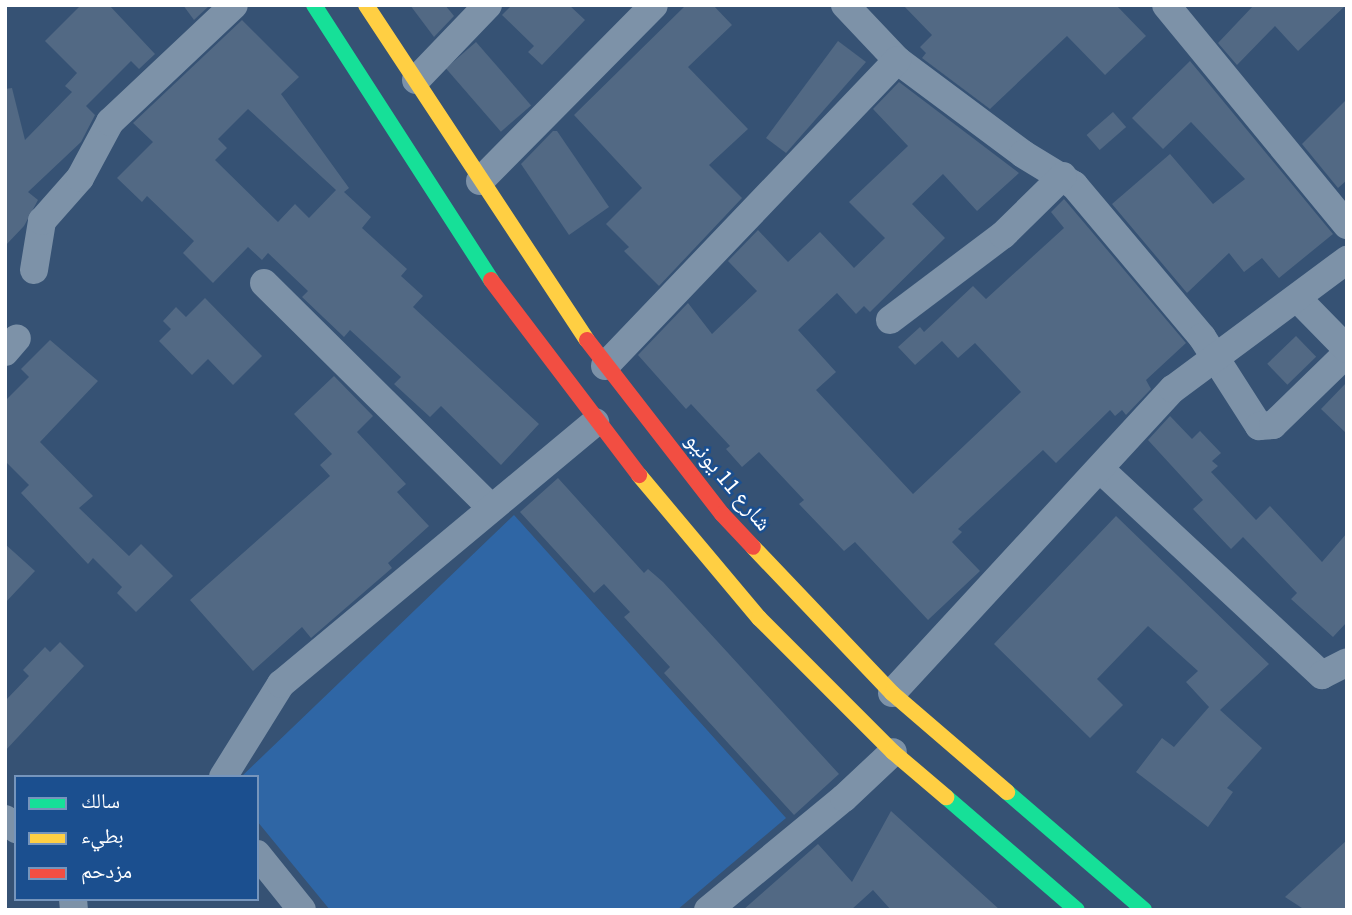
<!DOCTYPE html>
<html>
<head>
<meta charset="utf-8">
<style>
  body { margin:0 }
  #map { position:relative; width:1352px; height:915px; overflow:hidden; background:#365274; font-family:"Source Sans 3","Noto Naskh Arabic",sans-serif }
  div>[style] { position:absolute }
  .green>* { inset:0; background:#2f66a5 }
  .building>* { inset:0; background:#526984; transform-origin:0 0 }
  .street>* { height:28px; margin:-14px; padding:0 14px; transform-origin:14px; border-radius:14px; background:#7d92a8 }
  .fast>* { height:16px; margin:-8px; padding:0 8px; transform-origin:8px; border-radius:8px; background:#16e098 }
  .slow>* { height:16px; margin:-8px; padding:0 8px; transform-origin:8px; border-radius:8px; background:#ffcf43 }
  .jam>* { height:16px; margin:-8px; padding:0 8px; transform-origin:8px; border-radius:8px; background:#f24e42 }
  span { translate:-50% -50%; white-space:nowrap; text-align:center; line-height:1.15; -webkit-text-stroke:5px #1b4f8f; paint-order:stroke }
  .street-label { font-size:23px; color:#fff }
  .frame { position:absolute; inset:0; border:7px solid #fff; pointer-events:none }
  .legend { position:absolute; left:14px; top:775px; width:245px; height:126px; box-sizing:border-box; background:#1b4f8f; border:2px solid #7695bc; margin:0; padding:9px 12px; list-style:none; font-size:21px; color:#fff }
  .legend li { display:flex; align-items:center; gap:14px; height:35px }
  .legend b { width:35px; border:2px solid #7695bc }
</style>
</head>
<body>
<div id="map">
  <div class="green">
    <div style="clip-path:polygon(514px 515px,786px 818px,677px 910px,330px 910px,257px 821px,257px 777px,242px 776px)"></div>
  </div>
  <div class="building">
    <div style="clip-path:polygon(81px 5px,109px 5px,155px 54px,139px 69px,131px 61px,86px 106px,95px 115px,81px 142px,28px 192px,38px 200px,24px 226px,5px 246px,5px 89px,12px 88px,25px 140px,72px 92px,65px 86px,77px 73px,45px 41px)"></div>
    <div style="clip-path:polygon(183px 5px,210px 5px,194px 20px)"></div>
    <div style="clip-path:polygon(410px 5px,445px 5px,454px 16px,434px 37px)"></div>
    <div style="clip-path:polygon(512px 5px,569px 5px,585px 20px,542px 65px,528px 52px,534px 46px,502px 15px)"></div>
    <div style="clip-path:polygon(686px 5px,713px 5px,732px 25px,688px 67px,748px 129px,709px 165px,742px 198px,659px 286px,624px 251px,629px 247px,606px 224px,642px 188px,574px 115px)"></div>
    <div style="clip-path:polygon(903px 5px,1116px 5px,1146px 36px,1105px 75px,1067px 36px,990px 109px,922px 58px,926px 53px,920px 47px,932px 35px)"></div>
    <div style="clip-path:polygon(1254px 5px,1346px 5px,1298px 51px,1275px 26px,1237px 65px,1218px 43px)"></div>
    <div style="clip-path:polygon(evenodd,242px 20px,299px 77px,281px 94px,349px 188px,344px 192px,371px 217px,362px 228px,407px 269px,401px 276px,423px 296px,413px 307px,539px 424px,501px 465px,441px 406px,430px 417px,394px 384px,401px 377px,350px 330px,344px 337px,302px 297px,308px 291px,268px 253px,262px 260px,248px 247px,213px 283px,183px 253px,194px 241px,147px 196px,142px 202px,117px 178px,153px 142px,133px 123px,242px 20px,248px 109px,336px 190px,309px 218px,295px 204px,278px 222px,215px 160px,227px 148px,218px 139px,248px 109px)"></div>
    <div style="clip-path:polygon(838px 41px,866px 62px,786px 153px,766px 138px)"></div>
    <div style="left:476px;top:42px;width:84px;height:40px;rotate:49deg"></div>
    <div style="clip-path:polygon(1190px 61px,1333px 234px,1279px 278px,1262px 258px,1244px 272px,1229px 253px,1187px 293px,1112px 204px,1170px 154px,1213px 204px,1245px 179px,1191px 122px,1163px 149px,1132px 118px)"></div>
    <div style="clip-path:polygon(899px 82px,1019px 173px,977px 211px,943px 174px,912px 204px,945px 238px,870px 312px,864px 306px,856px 314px,837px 293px,798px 330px,836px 372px,816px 390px,913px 494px,1021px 392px,975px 343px,958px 358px,942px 341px,915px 365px,898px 347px,920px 327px,924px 332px,973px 286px,986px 299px,1064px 228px,1051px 212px,1064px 199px,1186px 343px,1146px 380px,1151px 389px,1126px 415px,1122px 410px,1115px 416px,1110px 410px,1056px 463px,1043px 450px,958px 529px,962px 532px,952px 542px,980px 571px,928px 620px,855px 542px,844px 551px,799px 504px,804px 500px,759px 452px,742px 467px,726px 449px,730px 446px,691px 404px,686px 409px,638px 355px,688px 303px,712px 334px,757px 291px,728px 261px,758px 230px,788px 262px,820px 232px,854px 268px,885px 238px,849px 202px,908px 146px,873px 109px)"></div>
    <div style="clip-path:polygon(1347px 99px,1347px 180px,1338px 188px,1302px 144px)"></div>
    <div style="left:1113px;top:112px;width:20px;height:35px;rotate:49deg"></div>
    <div style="clip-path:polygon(553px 131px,557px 131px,609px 207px,569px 235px,521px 164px)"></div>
    <div style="clip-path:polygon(205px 298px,262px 356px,233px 385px,208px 359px,192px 375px,159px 341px,171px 329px,163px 321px,176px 307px,186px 317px)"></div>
    <div style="left:1296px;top:336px;width:29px;height:40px;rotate:46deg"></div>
    <div style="clip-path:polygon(50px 340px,98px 381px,40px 442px,93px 496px,79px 508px,129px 556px,141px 544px,173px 576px,136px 612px,117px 593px,122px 587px,93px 558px,88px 564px,21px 493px,29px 485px,5px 461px,5px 401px,29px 377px,21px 369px)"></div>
    <div style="clip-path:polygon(334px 376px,373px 416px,357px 432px,406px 484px,397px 492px,429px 526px,388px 563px,392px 568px,311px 638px,302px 627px,253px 671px,190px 600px,330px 476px,320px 465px,332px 454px,294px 414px)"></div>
    <div style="clip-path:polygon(1347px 382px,1347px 434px,1321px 409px)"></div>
    <div style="clip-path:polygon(1170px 416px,1192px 439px,1200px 431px,1221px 453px,1212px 461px,1218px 466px,1211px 472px,1256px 520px,1270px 506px,1322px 562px,1347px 533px,1347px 622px,1333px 637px,1291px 599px,1297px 593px,1243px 537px,1231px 549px,1193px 509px,1203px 500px,1148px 440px)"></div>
    <div style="clip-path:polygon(558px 478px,644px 573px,648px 569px,663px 582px,839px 774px,794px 815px,664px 673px,670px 667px,624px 617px,630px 612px,604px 584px,594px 593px,520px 512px)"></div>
    <div style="clip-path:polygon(1116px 516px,1269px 664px,1220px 710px,1262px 748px,1227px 788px,1233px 792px,1208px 827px,1136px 772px,1162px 738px,1174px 747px,1209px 707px,1186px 682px,1198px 671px,1148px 626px,1097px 679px,1123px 705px,1090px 738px,994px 644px)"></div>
    <div style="clip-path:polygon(5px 544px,35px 571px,5px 603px)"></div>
    <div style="clip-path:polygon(60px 642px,84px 666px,5px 751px,5px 701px,29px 676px,23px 670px,45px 647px,50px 652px)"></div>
    <div style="clip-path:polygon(891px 811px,1000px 910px,891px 910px,873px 890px,851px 910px,743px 910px,818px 844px,852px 882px)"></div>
    <div style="clip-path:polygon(1347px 840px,1347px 910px,1305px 910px,1285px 897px)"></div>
  </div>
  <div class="street">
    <div style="left:845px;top:5px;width:76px;rotate:46.6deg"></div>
    <div style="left:897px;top:60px;width:157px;rotate:36.7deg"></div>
    <div style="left:1023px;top:154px;width:60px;rotate:31.3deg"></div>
    <div style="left:1074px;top:185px;width:199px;rotate:49.9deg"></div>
    <div style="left:1202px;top:337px;width:106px;rotate:57.4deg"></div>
    <div style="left:1259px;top:426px;width:14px;rotate:-4deg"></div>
    <div style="left:1273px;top:425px;width:103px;rotate:-44.2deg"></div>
    <div style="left:1166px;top:5px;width:285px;rotate:50.6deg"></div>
    <div style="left:416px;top:80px;width:104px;rotate:-46.2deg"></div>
    <div style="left:480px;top:181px;width:247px;rotate:-45.3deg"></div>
    <div style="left:34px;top:270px;width:50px;rotate:-80.7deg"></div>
    <div style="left:42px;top:221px;width:57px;rotate:-48.5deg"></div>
    <div style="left:80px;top:178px;width:64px;rotate:-61.8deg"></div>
    <div style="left:110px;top:122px;width:170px;rotate:-43.3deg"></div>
    <div style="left:264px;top:283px;width:320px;rotate:44.7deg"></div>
    <div style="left:1297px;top:298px;width:71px;rotate:45.6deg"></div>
    <div style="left:890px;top:320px;width:141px;rotate:-37deg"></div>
    <div style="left:1003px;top:235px;width:84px;rotate:-44.5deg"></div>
    <div style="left:5px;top:352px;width:18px;rotate:-49deg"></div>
    <div style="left:605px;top:366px;width:423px;rotate:-46.3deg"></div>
    <div style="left:1100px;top:469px;width:303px;rotate:42.9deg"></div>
    <div style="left:1322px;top:675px;width:28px;rotate:-27deg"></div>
    <div style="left:892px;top:693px;width:414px;rotate:-47.3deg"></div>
    <div style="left:1173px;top:389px;width:217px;rotate:-36.6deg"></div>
    <div style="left:223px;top:777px;width:110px;rotate:-58.1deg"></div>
    <div style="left:281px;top:684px;width:409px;rotate:-39.8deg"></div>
    <div style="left:5px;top:819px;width:15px;rotate:42deg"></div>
    <div style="left:257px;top:854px;width:72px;rotate:51.2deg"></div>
    <div style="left:73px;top:899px;width:11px;rotate:85deg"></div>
    <div style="left:708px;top:910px;width:176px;rotate:-39.5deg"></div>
    <div style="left:844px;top:798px;width:67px;rotate:-43.2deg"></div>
  </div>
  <div class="fast">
    <div style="left:314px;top:5px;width:327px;rotate:57.2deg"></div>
    <div style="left:1007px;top:792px;width:181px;rotate:40.7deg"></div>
    <div style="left:946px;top:797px;width:173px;rotate:40.8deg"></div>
  </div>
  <div class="slow">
    <div style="left:366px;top:5px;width:401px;rotate:56.6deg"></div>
    <div style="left:639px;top:475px;width:187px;rotate:50deg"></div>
    <div style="left:759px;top:618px;width:190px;rotate:45deg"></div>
    <div style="left:893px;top:752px;width:70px;rotate:40.3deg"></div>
    <div style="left:753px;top:547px;width:202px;rotate:46.4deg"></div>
    <div style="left:892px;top:693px;width:152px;rotate:40.7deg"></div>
  </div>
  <div class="jam">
    <div style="left:491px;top:280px;width:245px;rotate:52.8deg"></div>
    <div style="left:587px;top:340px;width:220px;rotate:52.2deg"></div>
    <div style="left:722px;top:514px;width:45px;rotate:46.8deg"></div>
  </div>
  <div class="street-label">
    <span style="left:728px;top:482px;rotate:50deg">شارع 11 يونيو</span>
  </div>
  <div class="frame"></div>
  <ul class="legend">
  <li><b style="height:9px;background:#16e098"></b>سالك</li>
  <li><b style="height:9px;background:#ffcf43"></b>بطيء</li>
  <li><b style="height:9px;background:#f24e42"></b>مزدحم</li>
  </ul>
</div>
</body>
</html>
